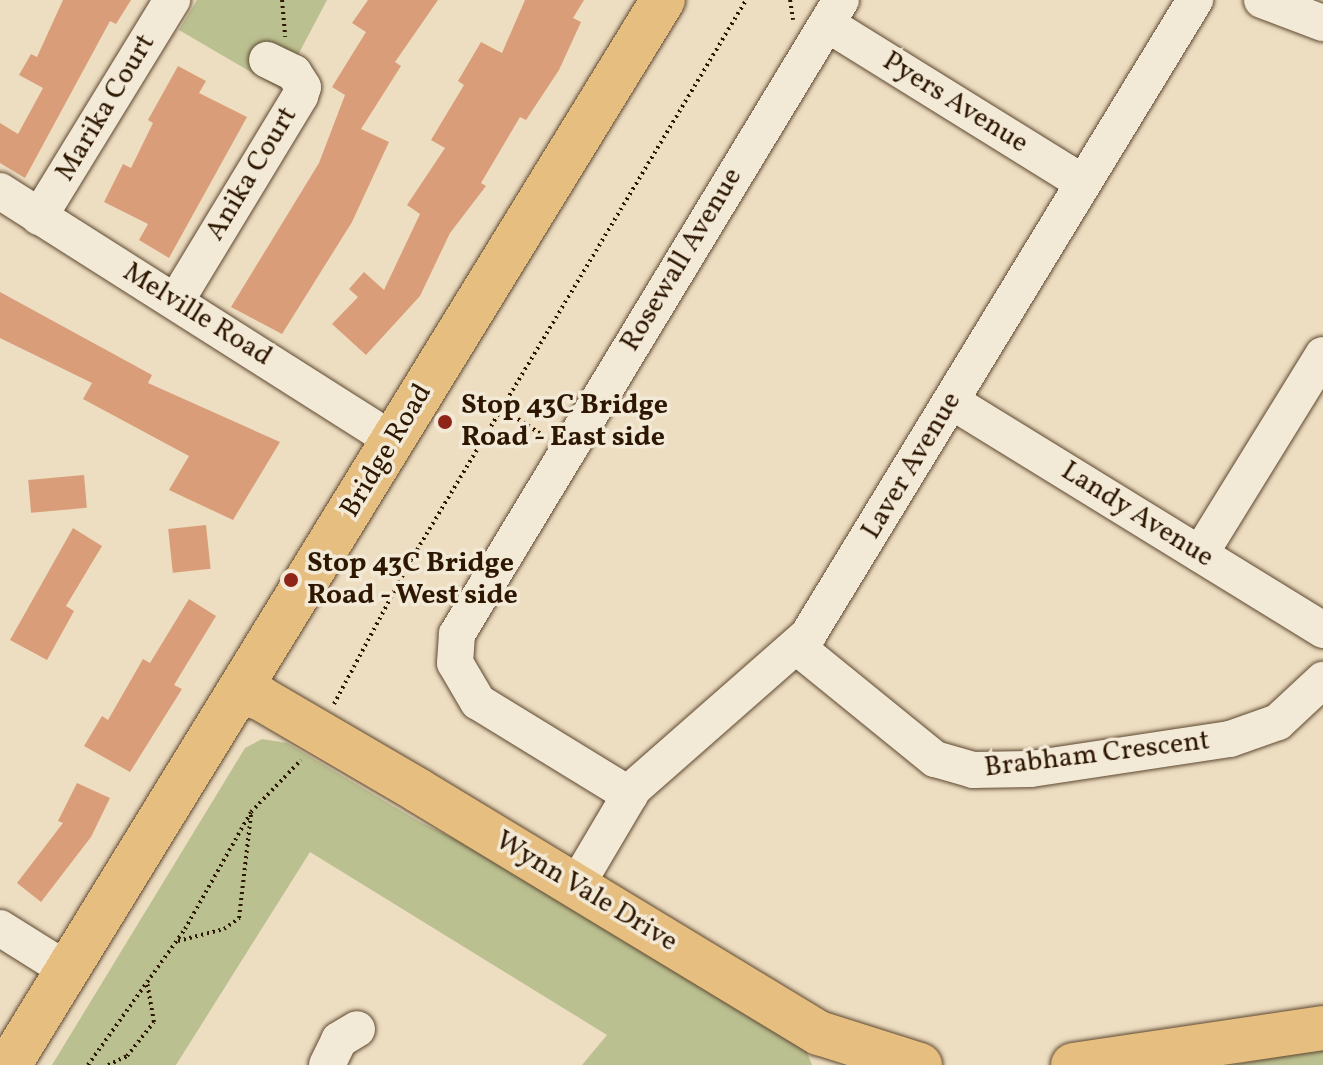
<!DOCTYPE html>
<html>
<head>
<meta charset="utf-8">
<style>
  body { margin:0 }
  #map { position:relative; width:1323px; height:1065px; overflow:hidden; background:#edddc1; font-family:Vollkorn,serif }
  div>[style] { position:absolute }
  .green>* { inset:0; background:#bbc091 }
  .building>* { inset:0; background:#d99e79; transform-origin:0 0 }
  .path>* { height:4px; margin-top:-2px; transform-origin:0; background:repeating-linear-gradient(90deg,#2d1700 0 2px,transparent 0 6px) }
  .roads { filter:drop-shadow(0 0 2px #5d4830) drop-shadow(0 0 2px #5d4830) }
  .minor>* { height:36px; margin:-18px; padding:0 18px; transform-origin:18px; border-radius:18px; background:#f3e9d7 }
  .major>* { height:44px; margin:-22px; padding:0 22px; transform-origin:22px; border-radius:22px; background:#e6be80 }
  .dots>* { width:22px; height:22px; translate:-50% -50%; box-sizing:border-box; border:4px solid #f3e9d7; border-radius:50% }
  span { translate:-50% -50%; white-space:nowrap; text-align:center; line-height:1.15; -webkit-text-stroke:7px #f3e9d7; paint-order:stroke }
  .street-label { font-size:28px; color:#2d1700 }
  .poi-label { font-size:28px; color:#2d1700; font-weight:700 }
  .left { translate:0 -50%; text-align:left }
</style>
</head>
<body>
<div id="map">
  <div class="green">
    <div style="clip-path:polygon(197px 0,327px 0,280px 89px,179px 30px)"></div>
    <div style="clip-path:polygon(262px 739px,287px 743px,420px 822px,536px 879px,802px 1040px,812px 1065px,582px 1065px,607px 1035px,310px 852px,176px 1065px,52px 1065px,245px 748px)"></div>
    <div style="clip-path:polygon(1323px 1049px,1323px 1065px,1232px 1065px)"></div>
  </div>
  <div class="building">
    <div style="clip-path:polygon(63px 0,131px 0,116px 24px,110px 21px,25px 178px,0 163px,0 123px,18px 134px,43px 88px,19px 75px,31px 54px,37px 57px)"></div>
    <div style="clip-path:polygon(368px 0,438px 0,395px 62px,401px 66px,361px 129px,389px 142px,352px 222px,282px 334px,231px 307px,319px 163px,345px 95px,332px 87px,366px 32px,352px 23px)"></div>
    <div style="clip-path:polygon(525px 0,584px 0,573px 18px,581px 22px,559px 70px,526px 120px,520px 117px,481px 183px,486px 186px,450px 233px,420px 296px,366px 355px,332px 324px,358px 297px,349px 289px,364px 272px,384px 290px,420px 214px,407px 205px,445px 148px,431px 140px,464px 85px,458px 81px,481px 42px,502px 53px)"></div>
    <div style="clip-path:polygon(178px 66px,206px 81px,199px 93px,247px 117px,169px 258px,139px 240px,148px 224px,104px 202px,123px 164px,131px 168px,153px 123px,148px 120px)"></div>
    <div style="clip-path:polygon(0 292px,152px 375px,148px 383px,280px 442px,233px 520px,169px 490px,189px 456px,83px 399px,92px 383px,0 338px)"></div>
    <div style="left:84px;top:475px;width:33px;height:56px;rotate:85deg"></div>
    <div style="left:206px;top:525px;width:44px;height:38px;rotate:84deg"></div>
    <div style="clip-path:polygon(73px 528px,102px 546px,66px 606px,74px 611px,47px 660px,10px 640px)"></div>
    <div style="clip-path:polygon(189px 599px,216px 616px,174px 685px,182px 689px,130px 772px,84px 746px,102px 716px,108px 720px,143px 659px,150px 663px)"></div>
    <div style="clip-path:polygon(77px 783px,110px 798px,91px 837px,41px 902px,17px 883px,63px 823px,58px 821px)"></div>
  </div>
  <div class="path">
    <div style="left:282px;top:0;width:37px;rotate:85deg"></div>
    <div style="left:790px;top:0;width:20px;rotate:81deg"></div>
    <div style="left:503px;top:409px;width:49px;rotate:33.4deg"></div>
    <div style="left:334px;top:704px;width:163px;rotate:-61.9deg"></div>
    <div style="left:411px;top:560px;width:653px;rotate:-59.11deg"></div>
    <div style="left:178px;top:941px;width:48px;rotate:-14.6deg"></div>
    <div style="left:224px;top:929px;width:19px;rotate:-36deg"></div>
    <div style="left:239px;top:918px;width:104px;rotate:-83.4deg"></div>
    <div style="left:88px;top:1065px;width:167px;rotate:-54.5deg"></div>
    <div style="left:185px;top:929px;width:134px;rotate:-60.6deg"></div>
    <div style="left:251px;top:812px;width:72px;rotate:-46.1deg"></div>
    <div style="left:108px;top:1065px;width:21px;rotate:-25deg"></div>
    <div style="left:127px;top:1056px;width:43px;rotate:-51.5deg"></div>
    <div style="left:154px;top:1022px;width:39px;rotate:-100deg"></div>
  </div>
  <div class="roads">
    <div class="minor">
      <div style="left:1262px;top:0;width:65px;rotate:20.7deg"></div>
      <div style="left:827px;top:24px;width:301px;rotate:31.8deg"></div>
      <div style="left:0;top:191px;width:467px;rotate:32.4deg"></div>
      <div style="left:39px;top:217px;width:255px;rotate:-58.5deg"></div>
      <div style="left:176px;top:301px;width:240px;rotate:-58.8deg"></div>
      <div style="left:300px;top:96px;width:9px;rotate:-72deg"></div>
      <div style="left:303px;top:87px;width:17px;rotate:-123deg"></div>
      <div style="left:294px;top:73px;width:30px;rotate:-154deg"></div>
      <div style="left:951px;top:401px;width:437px;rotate:31.6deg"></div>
      <div style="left:1200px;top:554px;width:234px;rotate:-58.3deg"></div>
      <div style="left:797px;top:647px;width:178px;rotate:39.1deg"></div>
      <div style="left:935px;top:759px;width:40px;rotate:16deg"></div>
      <div style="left:973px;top:770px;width:58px;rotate:-1deg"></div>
      <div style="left:1031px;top:769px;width:201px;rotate:-8.6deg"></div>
      <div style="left:1230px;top:739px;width:51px;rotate:-19.5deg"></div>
      <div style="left:1278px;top:722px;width:62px;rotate:-43deg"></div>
      <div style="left:630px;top:795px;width:178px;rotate:-148.5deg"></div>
      <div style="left:478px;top:702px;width:45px;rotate:-120.5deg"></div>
      <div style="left:455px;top:663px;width:29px;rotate:-86deg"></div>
      <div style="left:457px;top:634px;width:741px;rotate:-58.8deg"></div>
      <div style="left:576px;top:886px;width:114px;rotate:-59.4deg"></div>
      <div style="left:634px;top:788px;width:232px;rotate:-41.3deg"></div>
      <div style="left:808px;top:635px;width:744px;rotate:-58.64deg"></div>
      <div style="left:0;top:928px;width:79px;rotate:32.1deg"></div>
      <div style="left:327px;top:1065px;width:28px;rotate:-64deg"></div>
      <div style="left:339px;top:1040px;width:21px;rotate:-31deg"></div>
    </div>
    <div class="major">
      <div style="left:239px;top:693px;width:22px;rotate:13deg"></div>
      <div style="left:260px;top:698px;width:184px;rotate:30.3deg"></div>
      <div style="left:419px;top:791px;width:468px;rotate:31.2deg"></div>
      <div style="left:819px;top:1033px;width:106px;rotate:17.6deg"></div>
      <div style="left:9px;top:1065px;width:1250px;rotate:-58.45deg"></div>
      <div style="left:1073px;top:1065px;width:253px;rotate:-8.4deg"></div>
    </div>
  </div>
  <div class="dots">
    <div style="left:445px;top:422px;background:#8f2418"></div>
    <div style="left:291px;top:580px;background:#8f2418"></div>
  </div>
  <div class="street-label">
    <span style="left:955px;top:103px;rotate:32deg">Pyers Avenue</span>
    <span style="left:106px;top:108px;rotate:-59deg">Marika Court</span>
    <span style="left:252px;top:174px;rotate:-59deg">Anika Court</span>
    <span style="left:682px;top:260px;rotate:-59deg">Rosewall Avenue</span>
    <span style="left:197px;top:315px;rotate:32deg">Melville Road</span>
    <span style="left:387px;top:451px;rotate:-59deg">Bridge Road</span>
    <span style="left:912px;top:466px;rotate:-59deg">Laver Avenue</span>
    <span style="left:1137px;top:515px;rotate:32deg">Landy Avenue</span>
    <span style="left:1097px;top:755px;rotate:-7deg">Brabham Crescent</span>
    <span style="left:586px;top:892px;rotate:31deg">Wynn Vale Drive</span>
  </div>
  <div class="poi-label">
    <span class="left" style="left:461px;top:422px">Stop 43C Bridge<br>Road - East side</span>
    <span class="left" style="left:307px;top:580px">Stop 43C Bridge<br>Road - West side</span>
  </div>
</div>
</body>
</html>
